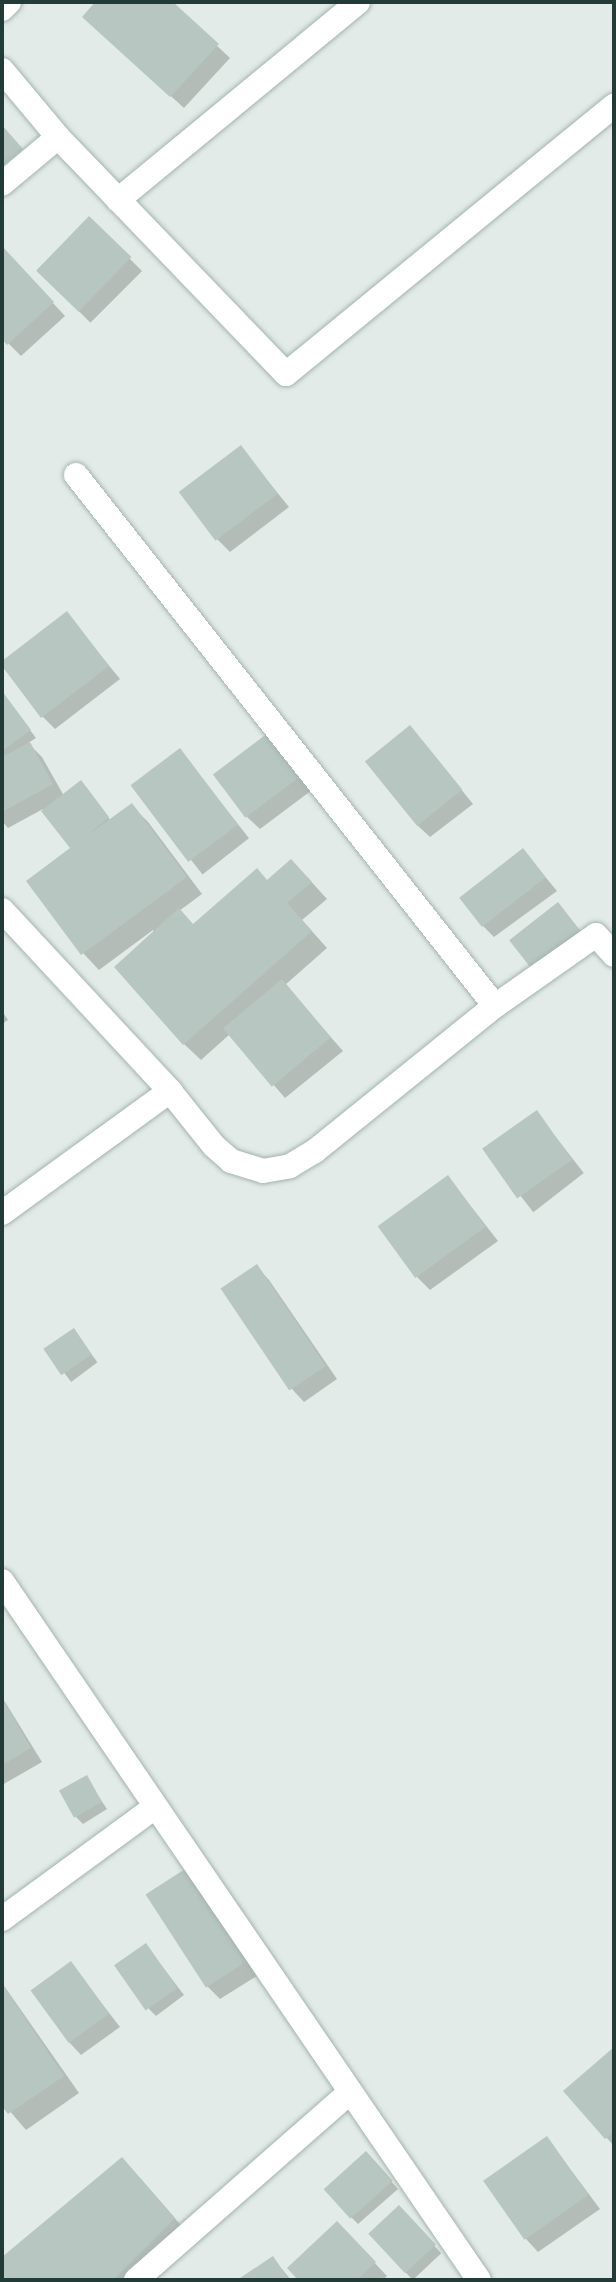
<!DOCTYPE html>
<html>
<head>
<meta charset="utf-8">
<style>
  body { margin:0 }
  #map { position:relative; width:616px; height:2282px; overflow:hidden; background:#e2ebe7; font-family:"Open Sans",sans-serif }
  div>[style] { position:absolute }
  .shadow>* { inset:0; background:#0003; transform-origin:0 0 }
  .building>* { inset:0; background:#b7c6c1; transform-origin:0 0 }
  .roads { filter:drop-shadow(0 0 2px #a5b3ae) drop-shadow(0 0 2px #a5b3ae) }
  .street>* { height:24px; margin:-12px; padding:0 12px; transform-origin:12px; border-radius:12px; background:#fff }
  .secondary>* { height:24px; margin:-12px; padding:0 12px; transform-origin:12px; border-radius:12px; background:#fff }
  span { translate:-50% -50%; white-space:nowrap; text-align:center; line-height:1.15; -webkit-text-stroke:6px #f2f8f5; paint-order:stroke }
  .frame { position:absolute; inset:0; border:4px solid #233b36; pointer-events:none }
</style>
</head>
<body>
<div id="map">
  <div class="shadow">
    <div style="clip-path:polygon(98px 2px,170px 2px,230px 58px,184px 108px,97px 29px)"></div>
    <div style="left:89px;top:218px;width:75px;height:73px;rotate:45deg"></div>
    <div style="clip-path:polygon(2px 248px,65px 316px,21px 356px,2px 337px)"></div>
    <div style="clip-path:polygon(241px 448px,289px 507px,230px 552px,217px 539px)"></div>
    <div style="clip-path:polygon(67px 614px,120px 679px,55px 729px,42px 716px)"></div>
    <div style="clip-path:polygon(2px 693px,36px 738px,28px 743px,42px 757px,64px 796px,88px 790px,111px 821px,131px 805px,148px 822px,202px 894px,179px 911px,194px 926px,268px 882px,308px 878px,327px 899px,302px 920px,327px 948px,285px 985px,343px 1051px,285px 1098px,230px 1034px,201px 1060px,184px 1044px,153px 930px,99px 970px,83px 953px,73px 849px,43px 809px,8px 828px,2px 821px)"></div>
    <div style="clip-path:polygon(267px 736px,312px 790px,260px 829px,247px 817px)"></div>
    <div style="clip-path:polygon(422px 741px,473px 804px,430px 837px,417px 825px)"></div>
    <div style="left:180px;top:750px;width:112px;height:59px;rotate:52deg"></div>
    <div style="clip-path:polygon(523px 850px,557px 891px,494px 937px,481px 924px)"></div>
    <div style="clip-path:polygon(2px 1011px,8px 1020px,2px 1024px)"></div>
    <div style="left:537px;top:1113px;width:76px;height:64px;rotate:52deg"></div>
    <div style="clip-path:polygon(448px 1177px,498px 1241px,430px 1290px,417px 1277px)"></div>
    <div style="clip-path:polygon(257px 1267px,269px 1280px,337px 1379px,304px 1402px,292px 1389px,224px 1289px)"></div>
    <div style="left:74px;top:1331px;width:39px;height:33px;rotate:53deg"></div>
    <div style="clip-path:polygon(2px 1697px,42px 1762px,2px 1785px)"></div>
    <div style="clip-path:polygon(86px 1778px,107px 1809px,83px 1824px,76px 1817px)"></div>
    <div style="clip-path:polygon(197px 1884px,257px 1976px,220px 1999px,208px 1987px)"></div>
    <div style="clip-path:polygon(152px 1953px,184px 1995px,156px 2016px,149px 2009px)"></div>
    <div style="clip-path:polygon(71px 1964px,120px 2027px,81px 2055px,69px 2042px)"></div>
    <div style="clip-path:polygon(2px 1983px,79px 2093px,26px 2130px,2px 2102px)"></div>
    <div style="clip-path:polygon(614px 2050px,614px 2146px,566px 2092px)"></div>
    <div style="clip-path:polygon(547px 2138px,600px 2209px,538px 2252px,526px 2239px)"></div>
    <div style="clip-path:polygon(372px 2160px,398px 2189px,358px 2224px,351px 2217px)"></div>
    <div style="clip-path:polygon(140px 2178px,192px 2238px,150px 2280px,2px 2280px,2px 2259px)"></div>
    <div style="left:399px;top:2208px;width:62px;height:39px;rotate:47deg"></div>
    <div style="clip-path:polygon(350px 2237px,387px 2276px,383px 2280px,301px 2280px)"></div>
    <div style="clip-path:polygon(273px 2258px,291px 2280px,240px 2280px)"></div>
  </div>
  <div class="building">
    <div style="clip-path:polygon(95px 2px,173px 2px,219px 44px,170px 97px,82px 17px)"></div>
    <div style="clip-path:polygon(2px 125px,23px 149px,2px 167px)"></div>
    <div style="left:89px;top:216px;width:59px;height:76px;rotate:44deg"></div>
    <div style="clip-path:polygon(2px 246px,54px 302px,7px 345px,2px 339px)"></div>
    <div style="left:241px;top:445px;width:61px;height:78px;rotate:53deg"></div>
    <div style="clip-path:polygon(67px 611px,109px 666px,41px 718px,2px 666px,2px 661px)"></div>
    <div style="clip-path:polygon(2px 691px,31px 730px,2px 751px)"></div>
    <div style="left:410px;top:725px;width:83px;height:58px;rotate:51deg"></div>
    <div style="left:268px;top:733px;width:54px;height:69px;rotate:53deg"></div>
    <div style="clip-path:polygon(30px 742px,53px 784px,2px 812px,2px 757px)"></div>
    <div style="left:180px;top:748px;width:96px;height:62px;rotate:53deg"></div>
    <div style="clip-path:polygon(81px 780px,109px 817px,85px 837px,132px 803px,187px 877px,81px 955px,26px 881px,70px 848px,41px 811px)"></div>
    <div style="left:523px;top:848px;width:37px;height:81px;rotate:52deg"></div>
    <div style="clip-path:polygon(291px 859px,312px 882px,287px 903px,312px 931px,183px 1045px,114px 967px,179px 908px,193px 924px,257px 868px,267px 880px)"></div>
    <div style="left:558px;top:902px;width:37px;height:62px;rotate:52deg"></div>
    <div style="left:282px;top:979px;width:76px;height:77px;rotate:50deg"></div>
    <div style="left:537px;top:1110px;width:61px;height:67px;rotate:55deg"></div>
    <div style="left:448px;top:1175px;width:64px;height:87px;rotate:54deg"></div>
    <div style="left:257px;top:1264px;width:123px;height:44px;rotate:56deg"></div>
    <div style="left:74px;top:1328px;width:32px;height:37px;rotate:56deg"></div>
    <div style="clip-path:polygon(2px 1698px,31px 1748px,2px 1765px)"></div>
    <div style="left:87px;top:1775px;width:31px;height:32px;rotate:61deg"></div>
    <div style="left:185px;top:1869px;width:111px;height:47px;rotate:57deg"></div>
    <div style="left:146px;top:1943px;width:55px;height:39px;rotate:55deg"></div>
    <div style="left:71px;top:1961px;width:65px;height:50px;rotate:54deg"></div>
    <div style="clip-path:polygon(2px 1984px,64px 2076px,8px 2114px,2px 2106px)"></div>
    <div style="clip-path:polygon(614px 2047px,614px 2132px,605px 2139px,563px 2091px)"></div>
    <div style="left:547px;top:2136px;width:72px;height:78px;rotate:55deg"></div>
    <div style="left:366px;top:2151px;width:40px;height:57px;rotate:48deg"></div>
    <div style="clip-path:polygon(122px 2157px,175px 2218px,113px 2280px,2px 2280px,2px 2257px)"></div>
    <div style="left:399px;top:2205px;width:54px;height:42px;rotate:47deg"></div>
    <div style="clip-path:polygon(337px 2221px,376px 2262px,357px 2280px,298px 2280px,287px 2268px)"></div>
    <div style="clip-path:polygon(273px 2256px,289px 2280px,237px 2280px)"></div>
  </div>
  <div class="roads">
    <div class="street">
      <div style="left:2px;top:9px;width:10px;rotate:-45deg"></div>
      <div style="left:2px;top:70px;width:87px;rotate:50.1deg"></div>
      <div style="left:58px;top:137px;width:73px;rotate:140deg"></div>
      <div style="left:58px;top:137px;width:329px;rotate:46.1deg"></div>
      <div style="left:286px;top:374px;width:424px;rotate:-39.3deg"></div>
      <div style="left:118px;top:200px;width:311px;rotate:-39.5deg"></div>
      <div style="left:76px;top:475px;width:676px;rotate:51.72deg"></div>
      <div style="left:2px;top:910px;width:247px;rotate:47.1deg"></div>
      <div style="left:170px;top:1091px;width:70px;rotate:51.3deg"></div>
      <div style="left:214px;top:1146px;width:23px;rotate:41deg"></div>
      <div style="left:231px;top:1161px;width:34px;rotate:17deg"></div>
      <div style="left:263px;top:1171px;width:27px;rotate:-10deg"></div>
      <div style="left:290px;top:1166px;width:29px;rotate:-31deg"></div>
      <div style="left:315px;top:1151px;width:231px;rotate:-38.9deg"></div>
      <div style="left:495px;top:1006px;width:123px;rotate:-35.1deg"></div>
      <div style="left:596px;top:935px;width:27px;rotate:48deg"></div>
      <div style="left:2px;top:1213px;width:208px;rotate:-36deg"></div>
      <div style="left:136px;top:2280px;width:285px;rotate:-41.3deg"></div>
    </div>
    <div class="secondary">
      <div style="left:2px;top:1581px;width:846px;rotate:55.69deg"></div>
      <div style="left:2px;top:1919px;width:190px;rotate:-36.2deg"></div>
    </div>
  </div>
  <div class="frame"></div>
</div>
</body>
</html>
